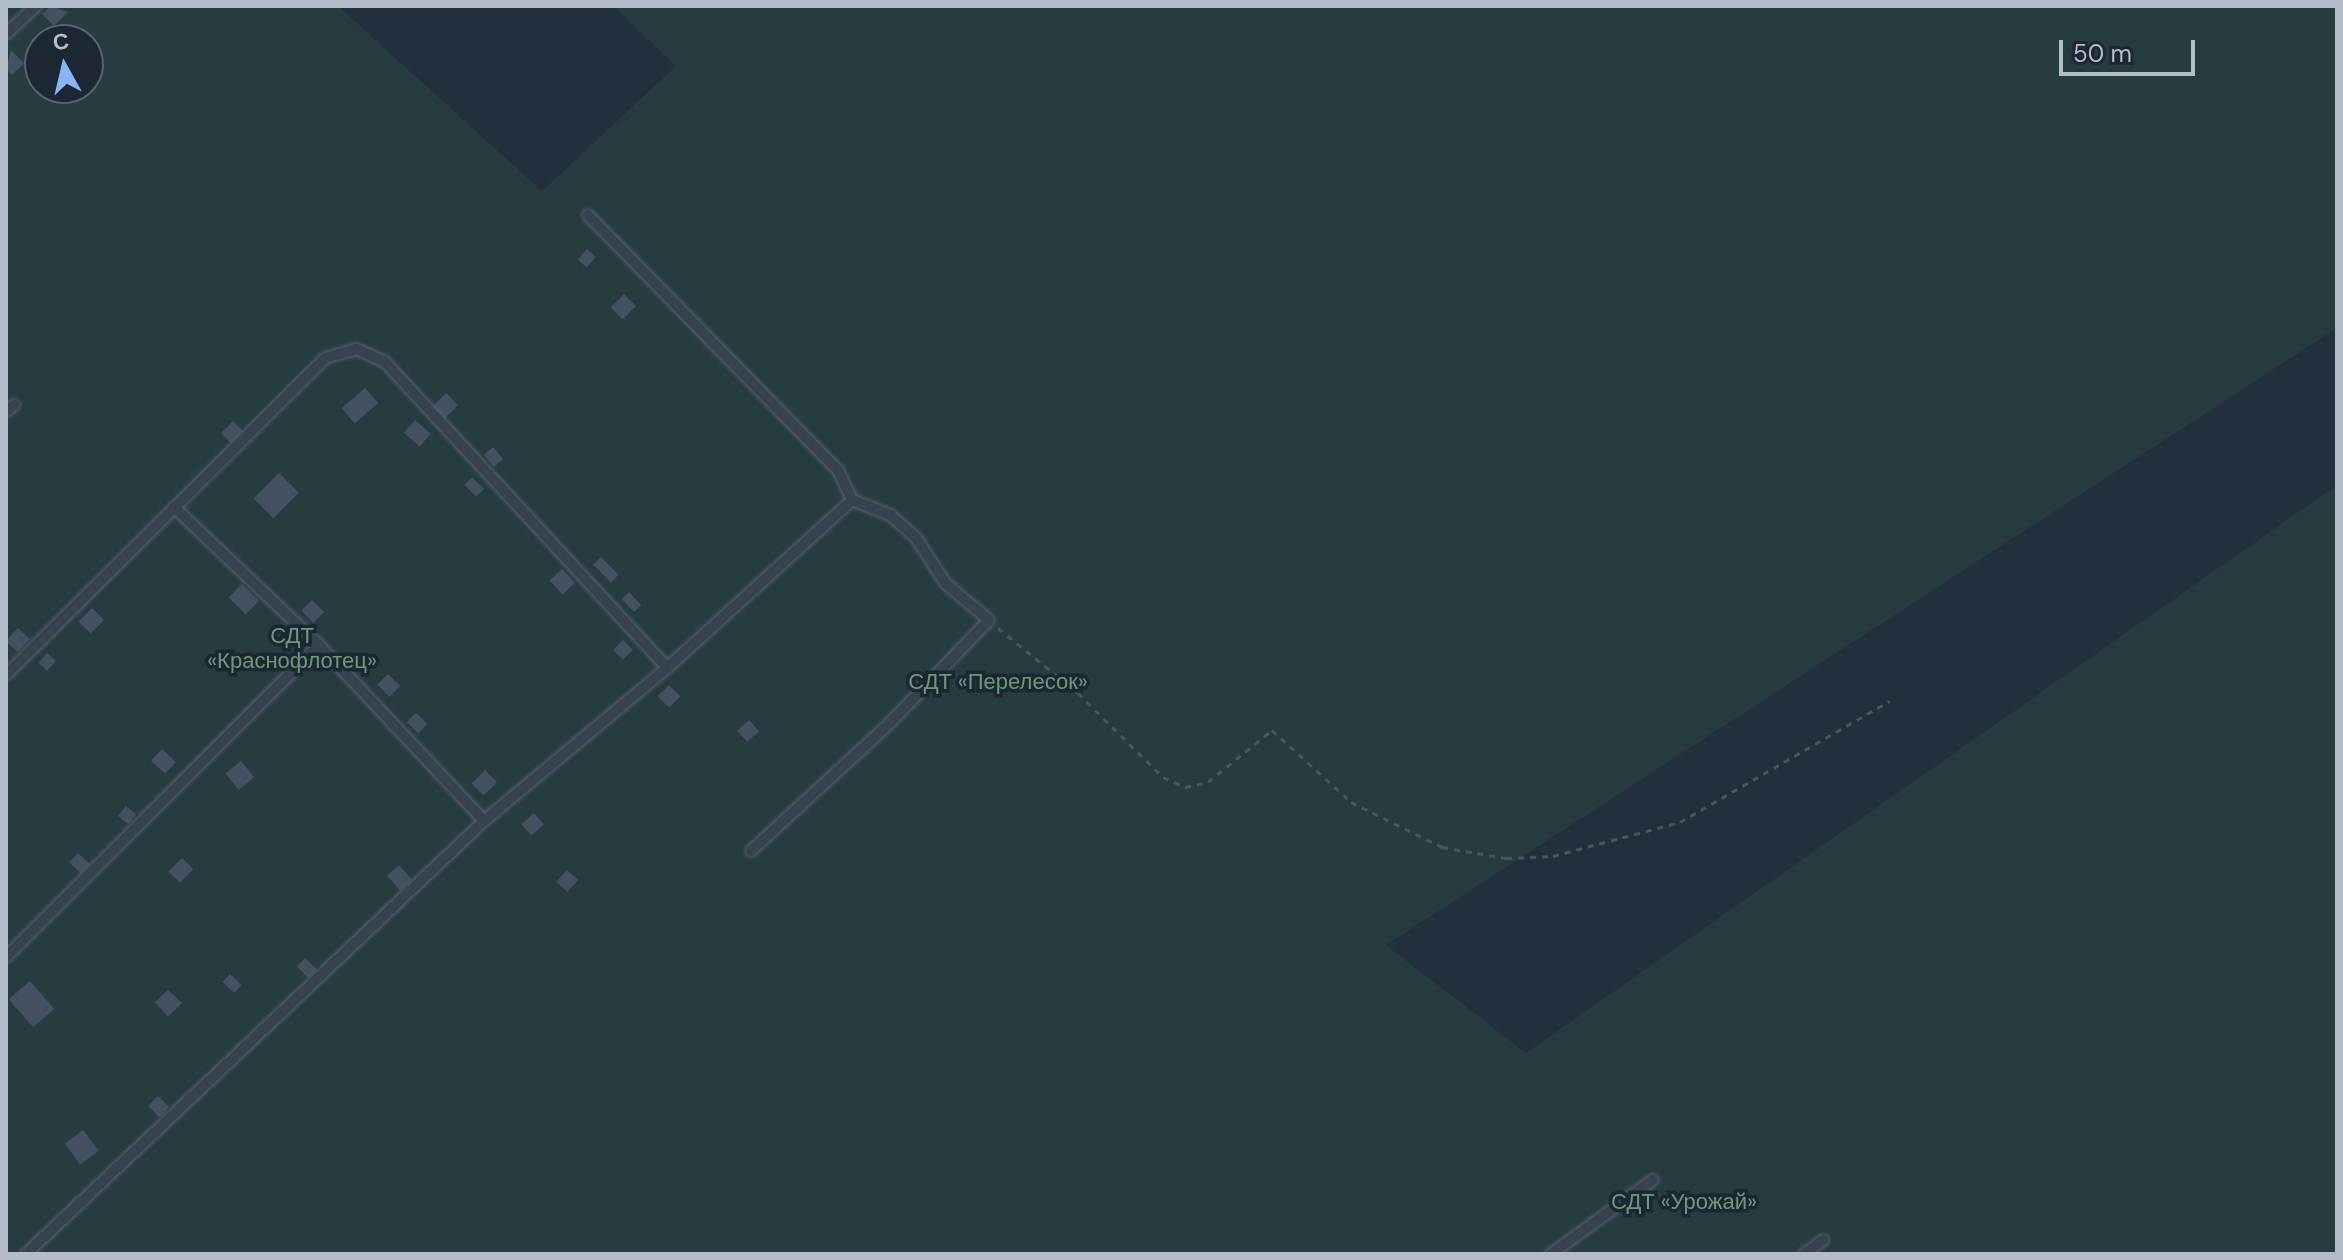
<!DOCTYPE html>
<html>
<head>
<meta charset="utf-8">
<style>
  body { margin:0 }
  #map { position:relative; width:2343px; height:1260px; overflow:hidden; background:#242f3e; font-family:"DM Sans",sans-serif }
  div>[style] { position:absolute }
  .green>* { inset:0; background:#263c3f }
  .building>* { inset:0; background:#455162; transform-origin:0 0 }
  .path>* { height:3px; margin-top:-1.5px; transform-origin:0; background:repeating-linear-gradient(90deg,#44595c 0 6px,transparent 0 12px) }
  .roads { filter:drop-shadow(0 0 2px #565f6c) drop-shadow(0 0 2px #565f6c) }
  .lane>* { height:10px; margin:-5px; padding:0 5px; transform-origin:5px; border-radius:5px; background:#38414e }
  span { translate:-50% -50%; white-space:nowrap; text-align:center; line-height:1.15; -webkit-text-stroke:7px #1d2633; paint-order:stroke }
  .park-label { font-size:22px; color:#6b9a76 }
  .frame { position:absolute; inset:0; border:8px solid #b4bcc9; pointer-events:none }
  .north { position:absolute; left:24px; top:24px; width:80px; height:80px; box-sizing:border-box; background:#1d2633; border:2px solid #59626f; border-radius:50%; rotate:352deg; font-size:22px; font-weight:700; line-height:32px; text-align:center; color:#b4bcc9 }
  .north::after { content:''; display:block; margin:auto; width:28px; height:36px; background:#8ab4f8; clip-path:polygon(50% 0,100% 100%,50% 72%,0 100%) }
  .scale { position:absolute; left:2059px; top:40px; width:136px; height:36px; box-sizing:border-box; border:4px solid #b4bcc9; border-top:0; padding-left:10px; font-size:24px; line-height:28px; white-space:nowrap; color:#b4bcc9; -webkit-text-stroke:6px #1d2633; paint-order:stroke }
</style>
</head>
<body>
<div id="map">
  <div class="green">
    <div style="clip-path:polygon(evenodd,6px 6px,338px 6px,542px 191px,676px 66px,613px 6px,2337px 6px,2337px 328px,1386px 945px,1526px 1053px,2337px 485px,2337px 1254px,6px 1254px,6px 6px,40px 40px,88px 40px,88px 88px,40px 88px,40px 40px)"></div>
  </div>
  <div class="building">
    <div style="clip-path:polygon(51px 6px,68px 12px,54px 26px,42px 14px)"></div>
    <div style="clip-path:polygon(11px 50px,24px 63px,12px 75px,6px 69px)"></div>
    <div style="left:587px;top:249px;width:12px;height:14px;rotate:42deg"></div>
    <div style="left:624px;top:294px;width:17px;height:19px;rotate:45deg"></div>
    <div style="left:365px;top:388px;width:20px;height:31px;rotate:49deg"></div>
    <div style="left:446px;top:393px;width:17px;height:19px;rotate:45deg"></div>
    <div style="left:415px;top:420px;width:21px;height:17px;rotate:41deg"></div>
    <div style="left:233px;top:421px;width:14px;height:17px;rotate:45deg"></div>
    <div style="left:493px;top:447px;width:16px;height:12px;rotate:50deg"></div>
    <div style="left:279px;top:473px;width:28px;height:36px;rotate:45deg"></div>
    <div style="left:472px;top:477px;width:17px;height:11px;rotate:45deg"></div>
    <div style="left:601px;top:557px;width:25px;height:11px;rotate:45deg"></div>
    <div style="left:562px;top:569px;width:19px;height:17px;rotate:47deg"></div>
    <div style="left:242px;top:584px;width:24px;height:19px;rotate:45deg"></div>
    <div style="left:629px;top:592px;width:18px;height:10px;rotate:47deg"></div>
    <div style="left:312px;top:600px;width:17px;height:15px;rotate:45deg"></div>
    <div style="left:92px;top:608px;width:17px;height:19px;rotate:45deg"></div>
    <div style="left:18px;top:628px;width:16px;height:18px;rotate:43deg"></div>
    <div style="left:623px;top:640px;width:14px;height:14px;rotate:45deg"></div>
    <div style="left:47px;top:653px;width:12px;height:13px;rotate:42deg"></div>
    <div style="left:388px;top:674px;width:17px;height:15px;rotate:45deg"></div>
    <div style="left:669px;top:685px;width:16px;height:16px;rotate:45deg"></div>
    <div style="left:416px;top:713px;width:16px;height:13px;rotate:45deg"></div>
    <div style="left:749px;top:720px;width:15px;height:16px;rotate:48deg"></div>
    <div style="left:162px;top:749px;width:19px;height:16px;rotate:43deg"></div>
    <div style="left:241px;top:761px;width:21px;height:20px;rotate:51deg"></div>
    <div style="left:485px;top:770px;width:17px;height:19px;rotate:45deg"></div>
    <div style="left:126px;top:806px;width:13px;height:13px;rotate:39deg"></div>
    <div style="left:534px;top:813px;width:15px;height:17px;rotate:48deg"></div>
    <div style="left:78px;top:853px;width:16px;height:13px;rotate:43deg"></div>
    <div style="left:182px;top:858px;width:16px;height:19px;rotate:45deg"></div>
    <div style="left:399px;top:865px;width:20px;height:16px;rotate:49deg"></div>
    <div style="left:567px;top:870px;width:15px;height:16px;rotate:42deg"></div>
    <div style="left:305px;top:958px;width:16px;height:12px;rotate:43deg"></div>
    <div style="left:230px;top:974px;width:16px;height:11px;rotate:43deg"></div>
    <div style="left:30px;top:981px;width:37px;height:28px;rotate:49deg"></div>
    <div style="clip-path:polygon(168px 990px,182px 1003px,168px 1017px,155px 1002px)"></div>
    <div style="left:158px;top:1096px;width:16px;height:14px;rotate:45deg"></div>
    <div style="left:83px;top:1130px;width:26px;height:23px;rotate:53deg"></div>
  </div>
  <div class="path">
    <div style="left:998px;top:628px;width:103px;rotate:39.1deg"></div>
    <div style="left:1078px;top:693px;width:120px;rotate:44.7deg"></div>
    <div style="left:1163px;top:777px;width:24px;rotate:24deg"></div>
    <div style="left:1185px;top:787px;width:24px;rotate:-12deg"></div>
    <div style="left:1208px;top:782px;width:82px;rotate:-39.1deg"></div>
    <div style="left:1272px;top:730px;width:107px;rotate:42.3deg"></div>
    <div style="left:1351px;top:802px;width:102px;rotate:26.3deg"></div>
    <div style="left:1442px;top:847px;width:65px;rotate:9.8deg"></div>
    <div style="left:1506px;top:858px;width:47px;rotate:-2.4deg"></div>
    <div style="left:1553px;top:856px;width:131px;rotate:-15deg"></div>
    <div style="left:1680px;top:822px;width:242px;rotate:-30deg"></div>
  </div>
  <div class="roads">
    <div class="lane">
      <div style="left:6px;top:34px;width:41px;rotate:-43deg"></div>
      <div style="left:588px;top:215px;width:357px;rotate:45.6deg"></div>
      <div style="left:838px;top:470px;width:33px;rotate:65deg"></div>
      <div style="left:6px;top:412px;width:11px;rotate:-41deg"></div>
      <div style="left:174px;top:507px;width:200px;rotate:43.6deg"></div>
      <div style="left:319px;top:645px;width:241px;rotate:46.8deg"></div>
      <div style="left:6px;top:675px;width:450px;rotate:-44.8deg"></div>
      <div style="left:325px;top:358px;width:33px;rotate:-16deg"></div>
      <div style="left:357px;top:349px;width:31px;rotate:25deg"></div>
      <div style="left:385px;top:362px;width:416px;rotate:47.3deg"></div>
      <div style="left:6px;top:957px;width:442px;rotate:-44.9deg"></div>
      <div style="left:26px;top:1254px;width:630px;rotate:-43.39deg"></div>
      <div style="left:484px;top:821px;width:239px;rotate:-39.9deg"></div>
      <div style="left:667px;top:668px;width:250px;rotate:-42.2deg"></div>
      <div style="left:852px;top:500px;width:41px;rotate:21.5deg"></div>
      <div style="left:890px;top:515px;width:35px;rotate:41deg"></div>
      <div style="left:916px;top:538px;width:55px;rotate:56.9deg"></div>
      <div style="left:946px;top:584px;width:56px;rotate:39.9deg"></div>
      <div style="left:989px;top:620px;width:143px;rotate:133.9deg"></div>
      <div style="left:890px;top:723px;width:189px;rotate:137.4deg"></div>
      <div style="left:1551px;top:1254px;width:126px;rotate:-36deg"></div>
      <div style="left:1804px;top:1254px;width:24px;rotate:-36deg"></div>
    </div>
  </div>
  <div class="park-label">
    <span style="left:292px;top:648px">СДТ<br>«Краснофлотец»</span>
    <span style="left:998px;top:682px">СДТ «Перелесок»</span>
    <span style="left:1684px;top:1202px">СДТ «Урожай»</span>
  </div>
  <div class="frame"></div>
  <div class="north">С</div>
  <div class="scale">50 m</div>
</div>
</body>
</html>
